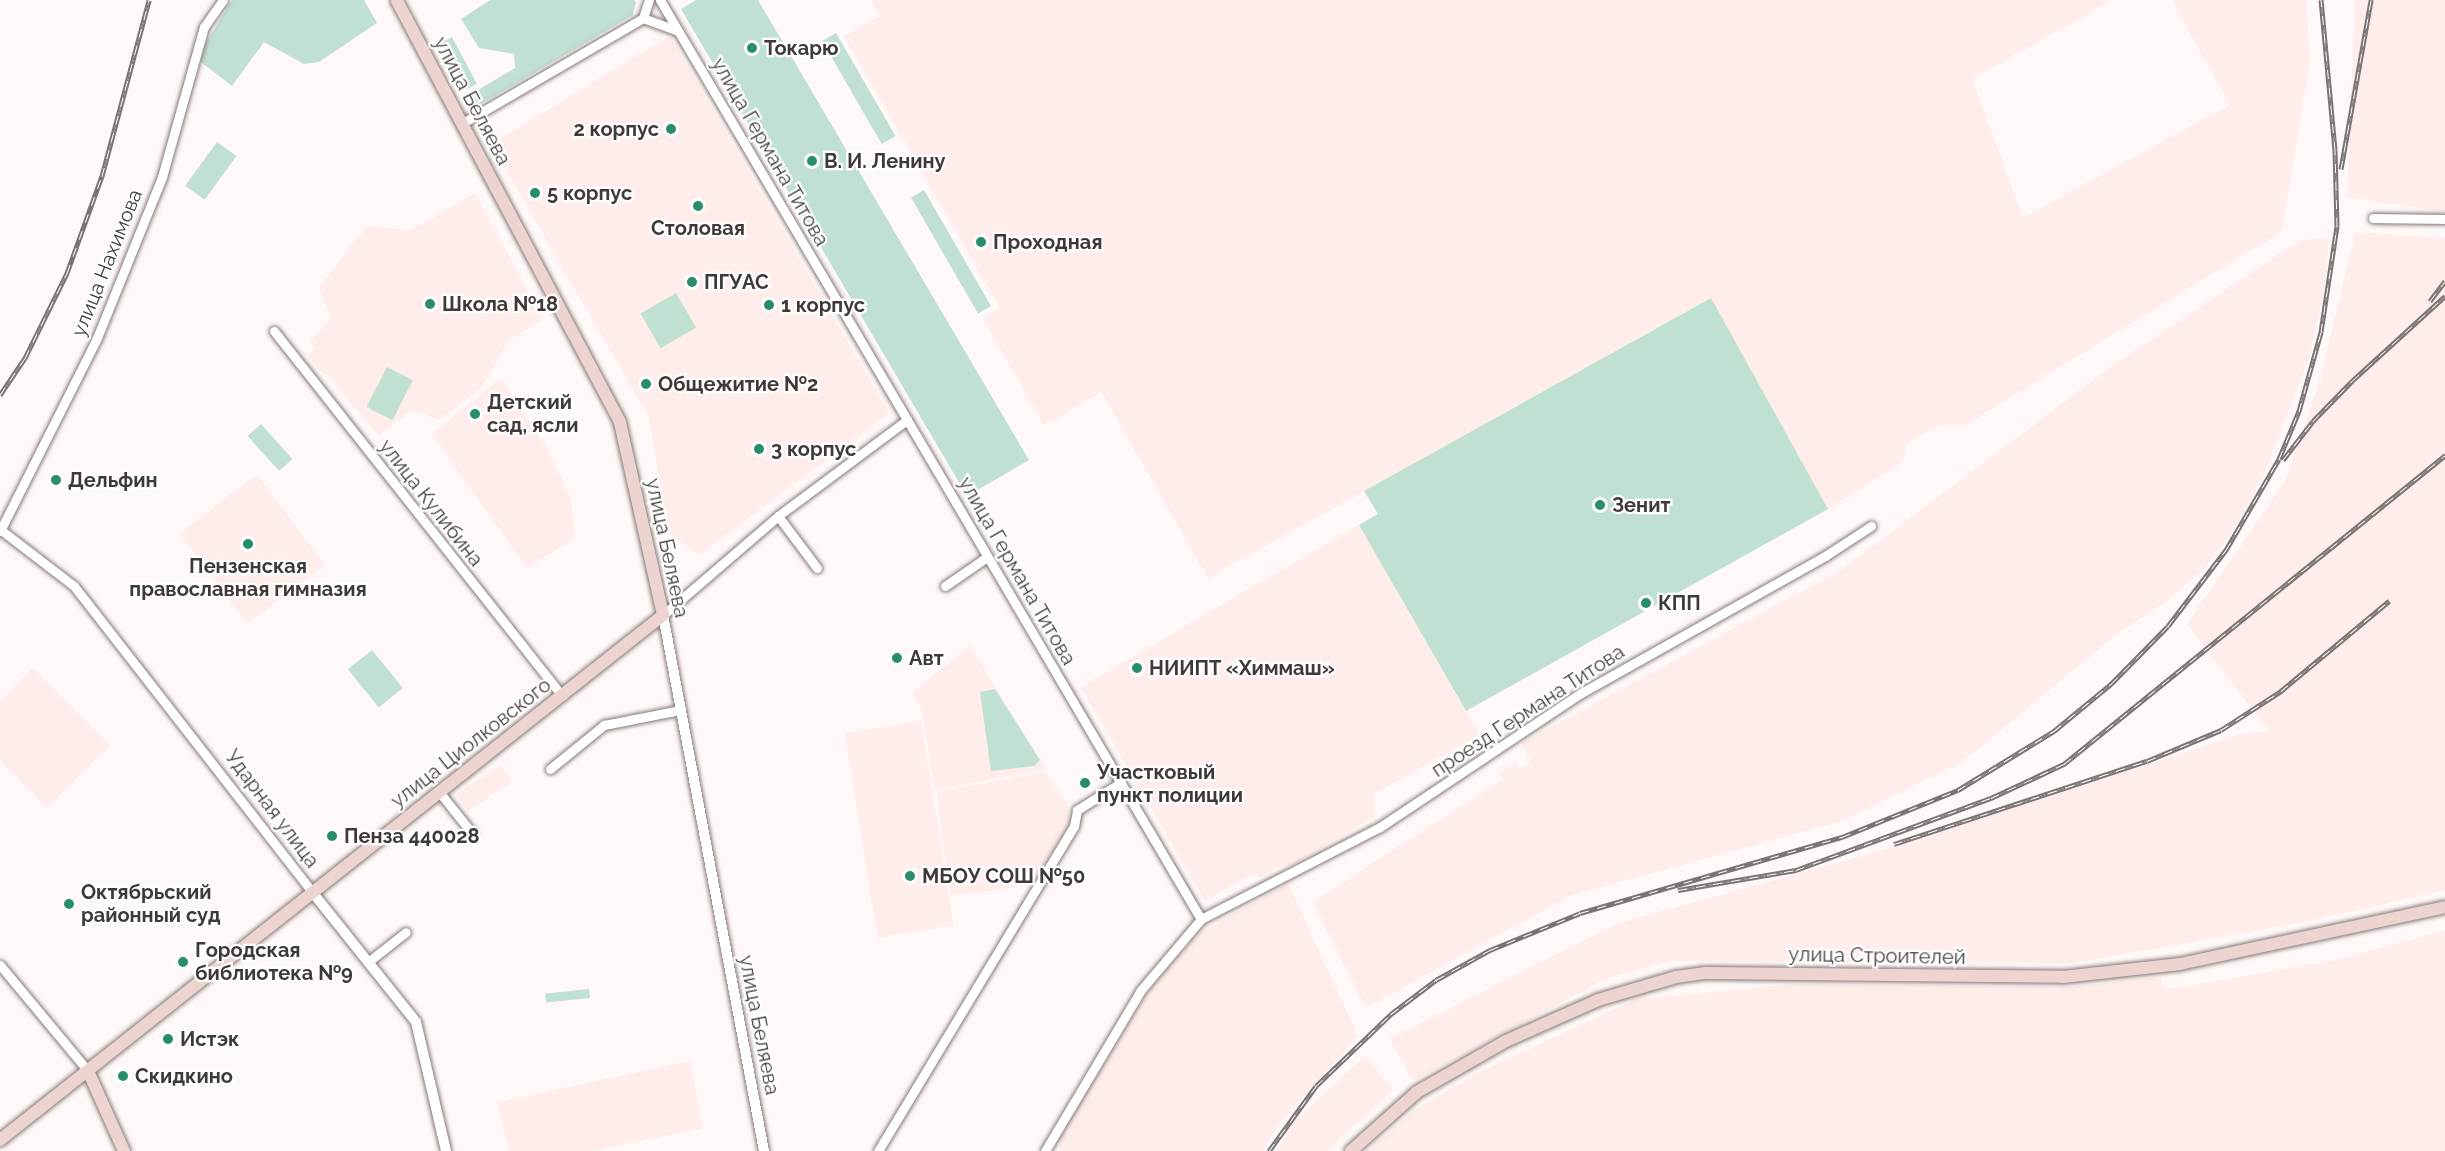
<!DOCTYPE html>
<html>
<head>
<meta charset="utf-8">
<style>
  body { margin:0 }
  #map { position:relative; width:2445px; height:1151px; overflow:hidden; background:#fef9f8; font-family:Raleway,sans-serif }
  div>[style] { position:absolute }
  .built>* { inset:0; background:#feedea; transform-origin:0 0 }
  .green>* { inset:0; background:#c0e0d1; transform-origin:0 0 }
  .roads { filter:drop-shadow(0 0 2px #867a78) drop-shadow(0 0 2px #867a78) }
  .minor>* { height:9px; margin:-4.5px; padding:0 4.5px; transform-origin:4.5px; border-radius:4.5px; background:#fff }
  .tertiary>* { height:10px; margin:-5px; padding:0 5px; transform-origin:5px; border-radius:5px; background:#fff }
  .secondary>* { height:12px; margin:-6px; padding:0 6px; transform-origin:6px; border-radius:6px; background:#eed4d1 }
  .rail>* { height:5px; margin-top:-2.5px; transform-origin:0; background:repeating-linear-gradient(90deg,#fff 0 9px,#797473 0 18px); box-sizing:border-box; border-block:2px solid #797473 }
  .dots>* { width:16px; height:16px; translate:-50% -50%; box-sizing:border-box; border:3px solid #fff; border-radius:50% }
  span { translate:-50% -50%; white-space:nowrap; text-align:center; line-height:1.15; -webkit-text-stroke:4.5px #fff; paint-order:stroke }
  .poi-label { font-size:20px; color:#3f3a39; font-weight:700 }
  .left { translate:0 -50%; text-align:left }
  .right { translate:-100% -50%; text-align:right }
  .street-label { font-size:20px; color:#3f3a39 }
</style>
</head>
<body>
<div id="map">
  <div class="built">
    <div style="clip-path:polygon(871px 0,2112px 0,1972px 79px,2023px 218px,2230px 105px,2172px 0,2306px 0,2310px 61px,2282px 231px,1965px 425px,1939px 425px,1907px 443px,1903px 462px,1828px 509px,1710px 298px,1208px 578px,1102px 392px,1044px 425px,983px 319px,1000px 308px,844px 36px,880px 16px)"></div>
    <div style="clip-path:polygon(2355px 0,2445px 0,2445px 212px,2347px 197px)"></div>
    <div style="clip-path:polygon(670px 36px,889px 413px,699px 555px,668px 533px,649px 417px,491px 144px)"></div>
    <div style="clip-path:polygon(475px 193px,543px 320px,508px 340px,482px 387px,439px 420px,412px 410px,378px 436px,327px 373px,324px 375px,308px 356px,315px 349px,310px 341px,331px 319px,319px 288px,366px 227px,411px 230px)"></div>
    <div style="clip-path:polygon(2355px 232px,2445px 238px,2445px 890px,2305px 922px,2074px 963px,1671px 961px,1608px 978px,1413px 1081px,1390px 1039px,1616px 924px,1894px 847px,2238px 735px,2269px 731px,2187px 624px,2286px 480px,2321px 377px)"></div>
    <div style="clip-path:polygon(2329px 237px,2324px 291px,2310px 356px,2264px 474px,2233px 531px,2204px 569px,2166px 602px,2118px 633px,1962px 762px,1842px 821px,1569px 896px,1366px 1008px,1313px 902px,1502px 780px,1500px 773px,1517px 762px,1520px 769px,1531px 763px,1522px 743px,1841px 570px,2108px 369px,2299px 241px)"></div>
    <div style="clip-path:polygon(501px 378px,547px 449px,571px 499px,575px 538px,527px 568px,432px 434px)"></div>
    <div style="left:257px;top:475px;width:113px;height:97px;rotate:53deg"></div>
    <div style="clip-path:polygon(1359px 525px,1479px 735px,1374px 794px,1375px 816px,1292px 865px,1279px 866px,1258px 878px,1255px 873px,1205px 901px,1081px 687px)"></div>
    <div style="clip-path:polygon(970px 646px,1046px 769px,935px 790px,922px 710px,912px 693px)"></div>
    <div style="clip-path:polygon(33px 668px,110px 745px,47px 808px,0 761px,0 702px)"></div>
    <div style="left:921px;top:721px;width:207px;height:77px;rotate:81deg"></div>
    <div style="left:501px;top:765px;width:20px;height:53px;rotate:57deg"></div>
    <div style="clip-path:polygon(1046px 772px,1067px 804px,1070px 823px,1030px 885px,951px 896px,936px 792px)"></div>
    <div style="clip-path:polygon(1288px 884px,1358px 1036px,1279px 1124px,1263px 1151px,1060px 1151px,1060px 1136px,1153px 985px,1202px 931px)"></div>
    <div style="clip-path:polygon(2445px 931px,2445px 1151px,1366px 1151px,1413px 1111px,1476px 1074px,1636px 999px,1798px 984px,2069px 987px,2161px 977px,2164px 990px,2335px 960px)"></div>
    <div style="clip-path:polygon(1365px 1056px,1393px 1090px,1327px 1151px,1277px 1151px,1293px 1123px)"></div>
    <div style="clip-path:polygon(690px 1061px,703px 1128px,593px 1151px,509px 1151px,497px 1102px)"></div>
  </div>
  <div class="green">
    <div style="clip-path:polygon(232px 0,364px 0,377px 23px,319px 62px,304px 64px,264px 42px,232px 86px,201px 62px,204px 46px)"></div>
    <div style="clip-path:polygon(490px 0,634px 0,636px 2px,633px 15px,477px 106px,471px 94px,515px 68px,514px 54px,479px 48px,461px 19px)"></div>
    <div style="clip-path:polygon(696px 0,758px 0,1029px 460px,967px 496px,681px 9px)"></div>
    <div style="left:836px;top:33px;width:119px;height:16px;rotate:60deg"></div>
    <div style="left:452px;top:37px;width:53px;height:12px;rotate:62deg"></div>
    <div style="left:217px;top:142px;width:24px;height:54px;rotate:36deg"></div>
    <div style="left:924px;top:190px;width:134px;height:15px;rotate:60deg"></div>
    <div style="left:676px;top:293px;width:40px;height:41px;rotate:60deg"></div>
    <div style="clip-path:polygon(1711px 298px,1828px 509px,1466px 711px,1359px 525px,1378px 514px,1364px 491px)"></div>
    <div style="left:387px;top:367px;width:29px;height:45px;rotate:27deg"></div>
    <div style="left:261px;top:424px;width:47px;height:18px;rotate:48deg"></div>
    <div style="left:372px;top:650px;width:49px;height:31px;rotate:51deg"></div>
    <div style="clip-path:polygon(995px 689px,1040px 760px,1034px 766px,991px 771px,980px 692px)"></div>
    <div style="left:589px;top:989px;width:9px;height:44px;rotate:84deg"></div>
  </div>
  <div class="roads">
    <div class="minor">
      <div style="left:660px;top:0;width:1066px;rotate:59.52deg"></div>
      <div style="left:643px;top:18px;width:37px;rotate:20deg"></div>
      <div style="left:461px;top:124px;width:211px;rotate:-30.2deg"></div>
      <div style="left:643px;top:18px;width:19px;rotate:-72deg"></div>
      <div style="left:2373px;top:218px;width:72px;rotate:0.8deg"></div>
      <div style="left:274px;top:331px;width:465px;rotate:51.7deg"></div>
      <div style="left:778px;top:516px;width:65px;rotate:53.1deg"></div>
      <div style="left:1px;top:530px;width:92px;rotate:37.5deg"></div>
      <div style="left:74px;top:586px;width:389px;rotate:52.1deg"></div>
      <div style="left:0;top:531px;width:216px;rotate:-63.3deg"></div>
      <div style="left:97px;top:338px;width:174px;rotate:-68deg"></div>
      <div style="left:162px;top:177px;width:156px;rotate:-74.4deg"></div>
      <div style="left:204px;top:27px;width:33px;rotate:-55deg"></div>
      <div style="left:945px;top:586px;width:51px;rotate:-34.6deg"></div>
      <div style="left:663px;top:615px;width:152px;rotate:-40.7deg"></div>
      <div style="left:778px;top:516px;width:161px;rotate:-36.7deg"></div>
      <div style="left:550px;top:769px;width:70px;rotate:-39.2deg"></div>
      <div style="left:604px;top:725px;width:77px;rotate:-11.2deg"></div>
      <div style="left:440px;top:793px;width:51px;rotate:51.3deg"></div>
      <div style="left:368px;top:962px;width:48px;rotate:-38.3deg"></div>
      <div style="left:0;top:965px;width:138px;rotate:50.3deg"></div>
      <div style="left:878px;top:1151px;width:380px;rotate:-58.9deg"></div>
      <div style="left:1074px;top:826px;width:16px;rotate:-79deg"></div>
      <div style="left:1077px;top:810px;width:51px;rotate:-32.1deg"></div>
      <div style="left:1045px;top:1151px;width:187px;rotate:-59.2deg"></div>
      <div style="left:1141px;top:990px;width:93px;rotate:-49.8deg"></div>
      <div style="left:1201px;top:919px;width:201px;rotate:-27.2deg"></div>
      <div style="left:1380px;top:827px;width:242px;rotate:-33.7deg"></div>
      <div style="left:1581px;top:693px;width:280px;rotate:-29.3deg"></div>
      <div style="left:1825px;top:556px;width:55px;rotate:-33.1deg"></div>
    </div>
    <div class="tertiary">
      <div style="left:663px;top:615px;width:545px;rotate:79.33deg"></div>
      <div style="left:313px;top:893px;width:165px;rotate:51.4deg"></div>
      <div style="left:416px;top:1022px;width:132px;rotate:76.9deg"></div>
    </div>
    <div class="secondary">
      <div style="left:88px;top:1071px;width:88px;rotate:65.8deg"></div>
      <div style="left:0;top:1140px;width:846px;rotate:-38.37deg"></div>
      <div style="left:663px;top:615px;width:198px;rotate:-102.6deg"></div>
      <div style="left:620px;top:422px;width:477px;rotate:-117.9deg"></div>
      <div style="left:1351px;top:1151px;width:89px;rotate:-41.8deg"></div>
      <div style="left:1417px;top:1092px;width:103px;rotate:-29.8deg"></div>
      <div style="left:1506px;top:1041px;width:101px;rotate:-24deg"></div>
      <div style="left:1598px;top:1000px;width:81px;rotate:-16.4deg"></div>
      <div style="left:1676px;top:977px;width:30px;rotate:-8deg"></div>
      <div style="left:1706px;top:973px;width:357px;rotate:0.6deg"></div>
      <div style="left:2063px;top:977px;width:118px;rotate:-6.3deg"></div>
      <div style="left:2180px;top:964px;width:271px;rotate:-12.1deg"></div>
    </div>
  </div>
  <div class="rail">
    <div style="left:2341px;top:169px;width:172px;rotate:-79.9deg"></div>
    <div style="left:2430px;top:301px;width:25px;rotate:-53deg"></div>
    <div style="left:0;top:395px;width:45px;rotate:-56deg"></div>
    <div style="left:25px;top:358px;width:95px;rotate:-63.7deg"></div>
    <div style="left:67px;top:273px;width:103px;rotate:-70.2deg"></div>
    <div style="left:102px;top:176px;width:182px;rotate:-75deg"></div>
    <div style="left:2283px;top:460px;width:49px;rotate:-52.4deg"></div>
    <div style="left:2313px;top:421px;width:56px;rotate:-45.7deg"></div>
    <div style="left:2352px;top:381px;width:126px;rotate:-42.4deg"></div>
    <div style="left:1894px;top:844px;width:266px;rotate:-18.2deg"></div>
    <div style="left:2147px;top:761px;width:80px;rotate:-22.7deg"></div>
    <div style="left:2221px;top:730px;width:72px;rotate:-33deg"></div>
    <div style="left:2281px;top:691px;width:141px;rotate:-39.8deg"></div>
    <div style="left:1678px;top:890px;width:120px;rotate:-9.6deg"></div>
    <div style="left:1796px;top:870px;width:208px;rotate:-20.3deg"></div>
    <div style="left:1991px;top:798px;width:81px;rotate:-25deg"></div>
    <div style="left:2064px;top:764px;width:491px;rotate:-39deg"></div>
    <div style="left:1269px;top:1151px;width:80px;rotate:-54.1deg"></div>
    <div style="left:1316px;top:1086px;width:104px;rotate:-43.8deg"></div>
    <div style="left:1391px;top:1014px;width:56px;rotate:-37.1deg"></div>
    <div style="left:1436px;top:980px;width:62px;rotate:-29.1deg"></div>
    <div style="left:1490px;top:950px;width:97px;rotate:-22.3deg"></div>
    <div style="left:1580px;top:913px;width:273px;rotate:-16.2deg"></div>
    <div style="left:1842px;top:837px;width:125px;rotate:-22.1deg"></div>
    <div style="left:1958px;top:790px;width:113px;rotate:-31.6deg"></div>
    <div style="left:2054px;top:731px;width:74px;rotate:-39.5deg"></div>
    <div style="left:2111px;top:684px;width:81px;rotate:-45.5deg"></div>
    <div style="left:2168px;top:626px;width:96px;rotate:-52.7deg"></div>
    <div style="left:2226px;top:550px;width:105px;rotate:-59.8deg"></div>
    <div style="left:2279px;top:459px;width:52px;rotate:-67.4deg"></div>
    <div style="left:2299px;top:411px;width:82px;rotate:-74.4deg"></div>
    <div style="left:2321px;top:332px;width:107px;rotate:-81.4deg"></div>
    <div style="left:2337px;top:226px;width:76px;rotate:-91.5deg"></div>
    <div style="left:2335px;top:150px;width:151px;rotate:-95.3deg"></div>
  </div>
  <div class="dots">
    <div style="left:752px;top:48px;background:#288d68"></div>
    <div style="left:671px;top:129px;background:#288d68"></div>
    <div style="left:812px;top:161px;background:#288d68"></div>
    <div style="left:535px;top:193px;background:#288d68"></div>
    <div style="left:698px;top:206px;background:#288d68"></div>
    <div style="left:981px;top:242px;background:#288d68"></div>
    <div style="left:692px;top:282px;background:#288d68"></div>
    <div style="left:430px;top:304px;background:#288d68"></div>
    <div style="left:769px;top:305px;background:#288d68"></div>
    <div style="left:646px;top:384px;background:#288d68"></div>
    <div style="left:475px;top:414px;background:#288d68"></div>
    <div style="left:759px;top:449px;background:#288d68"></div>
    <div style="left:56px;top:480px;background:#288d68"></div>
    <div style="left:1600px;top:505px;background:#288d68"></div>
    <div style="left:248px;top:544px;background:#288d68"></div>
    <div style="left:1646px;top:603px;background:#288d68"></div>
    <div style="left:897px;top:658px;background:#288d68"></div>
    <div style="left:1137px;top:668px;background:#288d68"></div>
    <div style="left:1085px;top:783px;background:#288d68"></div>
    <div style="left:332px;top:836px;background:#288d68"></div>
    <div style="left:910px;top:876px;background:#288d68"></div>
    <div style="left:69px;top:904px;background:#288d68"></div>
    <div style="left:183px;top:962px;background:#288d68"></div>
    <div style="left:168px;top:1039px;background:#288d68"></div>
    <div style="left:123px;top:1076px;background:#288d68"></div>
  </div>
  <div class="poi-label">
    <span class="left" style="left:764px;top:48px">Токарю</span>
    <span class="right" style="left:659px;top:129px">2 корпус</span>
    <span class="left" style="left:824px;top:161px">В. И. Ленину</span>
    <span class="left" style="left:547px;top:193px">5 корпус</span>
    <span style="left:698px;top:228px">Столовая</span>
    <span class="left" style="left:993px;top:242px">Проходная</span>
    <span class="left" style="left:704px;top:282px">ПГУАС</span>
    <span class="left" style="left:442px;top:304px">Школа №18</span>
    <span class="left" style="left:781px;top:305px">1 корпус</span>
    <span class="left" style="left:658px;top:384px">Общежитие №2</span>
    <span class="left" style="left:487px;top:414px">Детский<br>сад, ясли</span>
    <span class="left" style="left:771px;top:449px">3 корпус</span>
    <span class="left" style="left:68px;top:480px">Дельфин</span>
    <span class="left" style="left:1612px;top:505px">Зенит</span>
    <span style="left:248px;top:578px">Пензенская<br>православная гимназия</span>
    <span class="left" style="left:1658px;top:603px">КПП</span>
    <span class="left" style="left:909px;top:658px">Авт</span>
    <span class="left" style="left:1149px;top:668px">НИИПТ «Химмаш»</span>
    <span class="left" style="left:1097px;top:784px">Участковый<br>пункт полиции</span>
    <span class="left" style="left:344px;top:836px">Пенза 440028</span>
    <span class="left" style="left:922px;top:876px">МБОУ СОШ №50</span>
    <span class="left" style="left:81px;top:904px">Октябрьский<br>районный суд</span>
    <span class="left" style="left:195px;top:962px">Городская<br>библиотека №9</span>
    <span class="left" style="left:180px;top:1039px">Истэк</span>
    <span class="left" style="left:135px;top:1076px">Скидкино</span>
  </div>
  <div class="street-label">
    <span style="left:472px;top:101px;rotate:62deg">улица Беляева</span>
    <span style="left:770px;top:152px;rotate:60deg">улица Германа Титова</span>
    <span style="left:107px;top:263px;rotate:-68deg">улица Нахимова</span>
    <span style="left:431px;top:503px;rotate:52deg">улица Кулибина</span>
    <span style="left:667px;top:548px;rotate:78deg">улица Беляева</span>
    <span style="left:1017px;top:571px;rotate:60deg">улица Германа Титова</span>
    <span style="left:1528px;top:711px;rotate:-33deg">проезд Германа Титова</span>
    <span style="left:471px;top:743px;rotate:-38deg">улица Циолковского</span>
    <span style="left:272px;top:809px;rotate:53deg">Ударная улица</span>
    <span style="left:1877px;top:956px;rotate:1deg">улица Строителей</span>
    <span style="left:759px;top:1025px;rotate:79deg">улица Беляева</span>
  </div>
</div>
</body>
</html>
